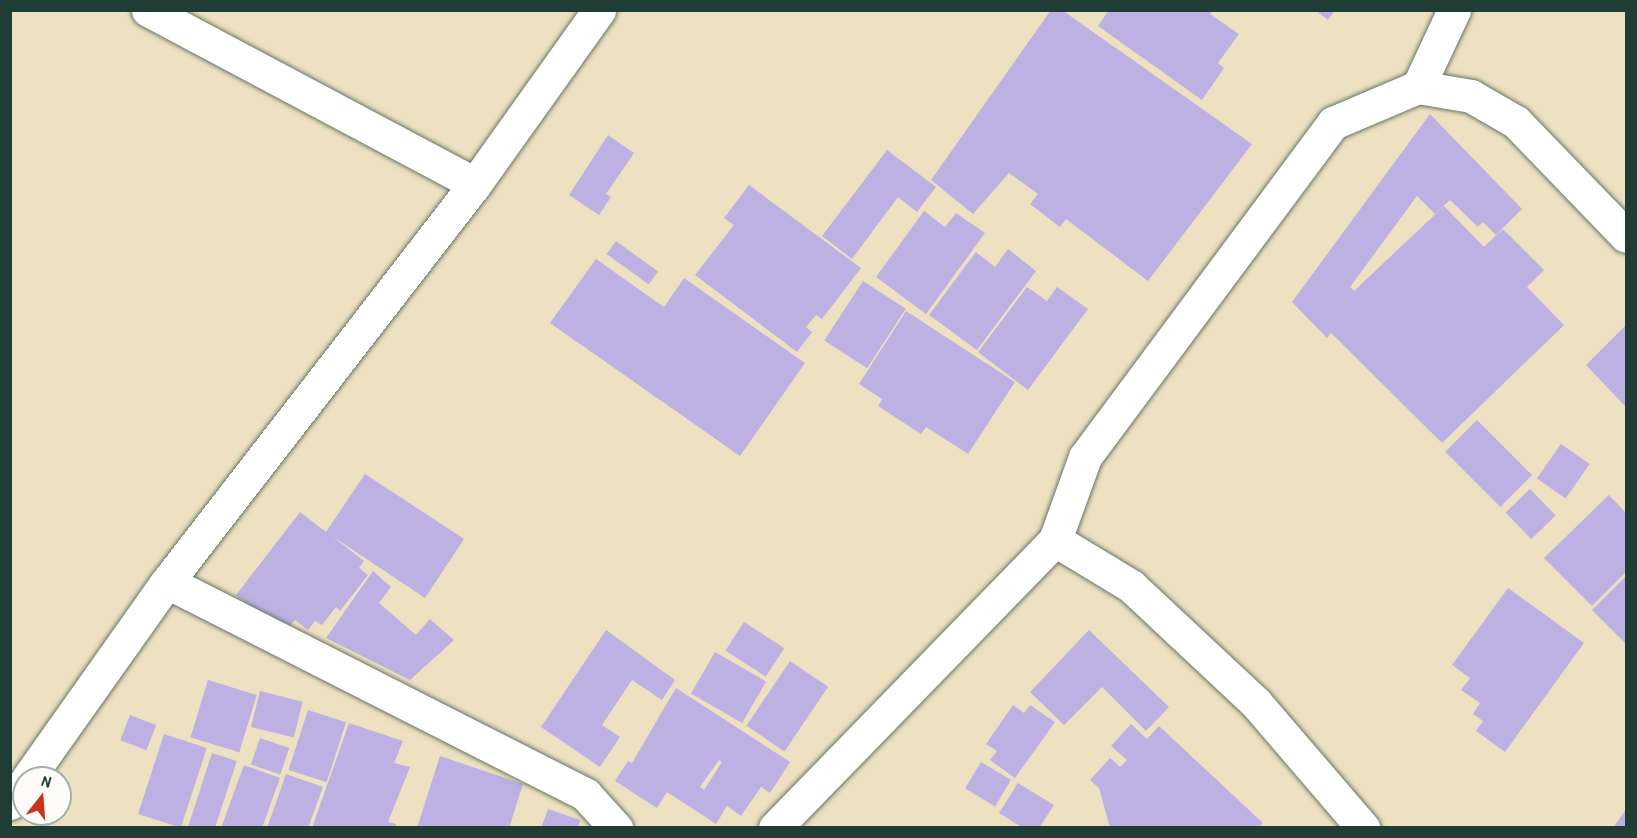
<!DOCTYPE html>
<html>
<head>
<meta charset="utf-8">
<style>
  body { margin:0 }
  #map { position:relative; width:1637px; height:838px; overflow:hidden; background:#ede1c1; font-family:"Patrick Hand",sans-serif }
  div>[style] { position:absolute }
  .building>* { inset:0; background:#bcb1e2; transform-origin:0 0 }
  .roads { filter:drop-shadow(0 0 2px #677665) drop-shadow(0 0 2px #677665) }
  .street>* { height:33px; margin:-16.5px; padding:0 16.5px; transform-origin:16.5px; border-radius:16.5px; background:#fff }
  span { translate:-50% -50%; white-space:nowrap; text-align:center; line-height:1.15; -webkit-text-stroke:4.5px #fdfcf7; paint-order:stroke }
  .frame { position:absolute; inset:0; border:12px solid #1f3d34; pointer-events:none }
  .north { position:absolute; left:12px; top:766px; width:60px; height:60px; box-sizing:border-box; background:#fdfcf7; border:2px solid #a4b0a9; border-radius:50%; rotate:17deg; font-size:16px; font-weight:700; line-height:24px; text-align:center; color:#1f3d34 }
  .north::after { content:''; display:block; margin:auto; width:21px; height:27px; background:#c8321e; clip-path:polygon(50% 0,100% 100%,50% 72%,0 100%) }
</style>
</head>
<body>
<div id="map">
  <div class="building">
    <div style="clip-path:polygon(1051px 10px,1062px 10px,1252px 144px,1148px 281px,1066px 219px,1060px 227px,1030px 204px,1038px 194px,1009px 173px,973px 214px,931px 180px)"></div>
    <div style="clip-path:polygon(1109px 10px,1213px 10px,1210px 14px,1239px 34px,1218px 63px,1224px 68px,1202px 100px,1098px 26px)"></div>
    <div style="clip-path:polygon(1315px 10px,1335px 10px,1328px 20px)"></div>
    <div style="clip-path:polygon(1430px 114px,1522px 209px,1496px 235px,1483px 222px,1478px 227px,1450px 200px,1435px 214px,1417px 196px,1350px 287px,1354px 291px,1444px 206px,1484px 247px,1503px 229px,1544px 270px,1527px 287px,1564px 325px,1442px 443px,1331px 333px,1327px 338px,1292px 302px)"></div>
    <div style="clip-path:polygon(608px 135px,634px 153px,606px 194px,611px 197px,599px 215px,569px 195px)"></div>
    <div style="clip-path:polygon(887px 150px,936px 187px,917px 212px,898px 197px,852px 259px,822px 236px)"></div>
    <div style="clip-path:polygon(749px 185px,861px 268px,822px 319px,816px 315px,806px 327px,812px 332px,797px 352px,695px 275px,734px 225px,724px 218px)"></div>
    <div style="clip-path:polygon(924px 211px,945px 227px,956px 213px,985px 233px,926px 314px,876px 277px)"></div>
    <div style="left:616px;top:241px;width:52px;height:16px;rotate:36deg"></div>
    <div style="clip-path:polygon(1008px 249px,1036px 271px,977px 350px,929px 315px,976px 252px,995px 267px)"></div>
    <div style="clip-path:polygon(596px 259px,664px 307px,684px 278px,805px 363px,740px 456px,550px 323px)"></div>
    <div style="left:863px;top:281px;width:51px;height:71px;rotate:33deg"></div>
    <div style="clip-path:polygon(1027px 287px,1047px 301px,1057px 287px,1088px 309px,1028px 390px,978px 352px)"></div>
    <div style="clip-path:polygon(906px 311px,1015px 382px,968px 454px,926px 427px,921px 434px,878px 406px,882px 399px,859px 384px)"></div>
    <div style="clip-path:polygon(1626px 325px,1626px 407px,1586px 365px)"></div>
    <div style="left:1477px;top:420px;width:78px;height:45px;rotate:45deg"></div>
    <div style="left:1561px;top:444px;width:35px;height:42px;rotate:35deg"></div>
    <div style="clip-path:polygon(365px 474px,464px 539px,425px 598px,332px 536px,364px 561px,359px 568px,368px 575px,340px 611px,336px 607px,322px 625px,315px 621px,308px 630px,295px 620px,285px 631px,236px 595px,300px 512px,326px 532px)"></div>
    <div style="left:1530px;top:489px;width:37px;height:34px;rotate:46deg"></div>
    <div style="clip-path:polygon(1609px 495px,1626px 513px,1626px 572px,1592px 606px,1544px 558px)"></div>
    <div style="clip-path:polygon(373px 571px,391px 587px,379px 603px,416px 635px,430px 619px,454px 640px,410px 680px,326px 638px)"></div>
    <div style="clip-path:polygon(1626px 576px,1626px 644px,1592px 610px)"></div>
    <div style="clip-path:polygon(1508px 588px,1584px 643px,1505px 752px,1476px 731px,1483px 721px,1473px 714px,1480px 703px,1461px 690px,1470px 678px,1452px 665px)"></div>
    <div style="left:744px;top:622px;width:48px;height:34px;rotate:33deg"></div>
    <div style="clip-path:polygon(606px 630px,675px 680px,662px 700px,632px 680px,602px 725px,620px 737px,600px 767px,541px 727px)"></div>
    <div style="clip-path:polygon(1089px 630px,1169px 707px,1146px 731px,1102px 687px,1064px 725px,1030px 692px)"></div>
    <div style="left:715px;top:652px;width:59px;height:48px;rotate:30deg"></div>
    <div style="left:790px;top:661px;width:46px;height:78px;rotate:34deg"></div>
    <div style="left:208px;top:680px;width:51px;height:60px;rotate:17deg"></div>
    <div style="clip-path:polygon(evenodd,676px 688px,790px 762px,770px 793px,761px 787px,741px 816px,727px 806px,716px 824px,667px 792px,657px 808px,615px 781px,628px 761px,632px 763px,676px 688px,719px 760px,722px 762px,704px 790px,700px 787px,719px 760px)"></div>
    <div style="left:260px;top:691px;width:44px;height:37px;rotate:14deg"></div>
    <div style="clip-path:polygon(1013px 705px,1024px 713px,1030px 705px,1055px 722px,1015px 778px,990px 760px,997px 751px,986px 744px)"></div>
    <div style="left:308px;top:710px;width:40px;height:63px;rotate:18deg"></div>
    <div style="left:130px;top:715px;width:28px;height:27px;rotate:21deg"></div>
    <div style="clip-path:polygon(349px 723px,403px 741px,394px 763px,410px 767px,388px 822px,396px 824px,395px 828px,312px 828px)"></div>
    <div style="clip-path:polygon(1131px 724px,1147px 739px,1159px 726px,1263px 823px,1258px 828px,1110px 828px,1099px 788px,1090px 780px,1110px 758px,1120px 767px,1127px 760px,1111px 746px)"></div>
    <div style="left:164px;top:734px;width:45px;height:84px;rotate:18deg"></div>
    <div style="left:260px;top:738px;width:31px;height:28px;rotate:19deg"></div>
    <div style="left:212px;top:753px;width:26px;height:78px;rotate:18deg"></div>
    <div style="clip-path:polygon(440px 756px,523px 784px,509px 828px,417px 828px)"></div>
    <div style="left:981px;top:762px;width:35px;height:31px;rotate:31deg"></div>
    <div style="clip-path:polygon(244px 765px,280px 778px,262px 828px,221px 828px)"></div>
    <div style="clip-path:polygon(286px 774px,323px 787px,308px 828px,267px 828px)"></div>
    <div style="clip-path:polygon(1018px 783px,1054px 805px,1039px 828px,1023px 828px,999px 813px)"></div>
    <div style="clip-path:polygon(548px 809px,580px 820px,578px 828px,541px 828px)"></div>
    <div style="clip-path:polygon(1626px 809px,1626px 828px,1613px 828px)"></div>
  </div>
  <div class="roads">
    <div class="street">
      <div style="left:148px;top:10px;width:370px;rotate:28deg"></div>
      <div style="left:1418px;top:87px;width:85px;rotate:-64.9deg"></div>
      <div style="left:1055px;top:540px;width:89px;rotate:31.2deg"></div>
      <div style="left:1131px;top:586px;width:171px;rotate:43.1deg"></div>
      <div style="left:1256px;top:703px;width:165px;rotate:49.4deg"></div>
      <div style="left:167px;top:582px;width:470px;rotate:26.9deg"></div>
      <div style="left:586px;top:795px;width:45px;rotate:47.7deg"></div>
      <div style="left:28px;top:778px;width:240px;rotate:-54.7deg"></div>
      <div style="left:167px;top:582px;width:503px;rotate:-52.26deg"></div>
      <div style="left:475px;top:184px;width:214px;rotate:-54.5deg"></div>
      <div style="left:10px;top:803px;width:24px;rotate:-54deg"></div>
      <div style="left:775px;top:828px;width:402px;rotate:-45.8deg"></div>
      <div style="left:1055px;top:540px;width:88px;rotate:-70.1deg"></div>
      <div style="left:1085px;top:457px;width:416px;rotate:-53.4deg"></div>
      <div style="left:1333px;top:123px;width:92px;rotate:-23deg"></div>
      <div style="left:1418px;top:87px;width:54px;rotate:9.6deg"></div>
      <div style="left:1471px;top:96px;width:52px;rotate:30deg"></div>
      <div style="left:1516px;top:122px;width:158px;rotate:46deg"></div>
    </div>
  </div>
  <div class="frame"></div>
  <div class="north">N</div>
</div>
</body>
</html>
